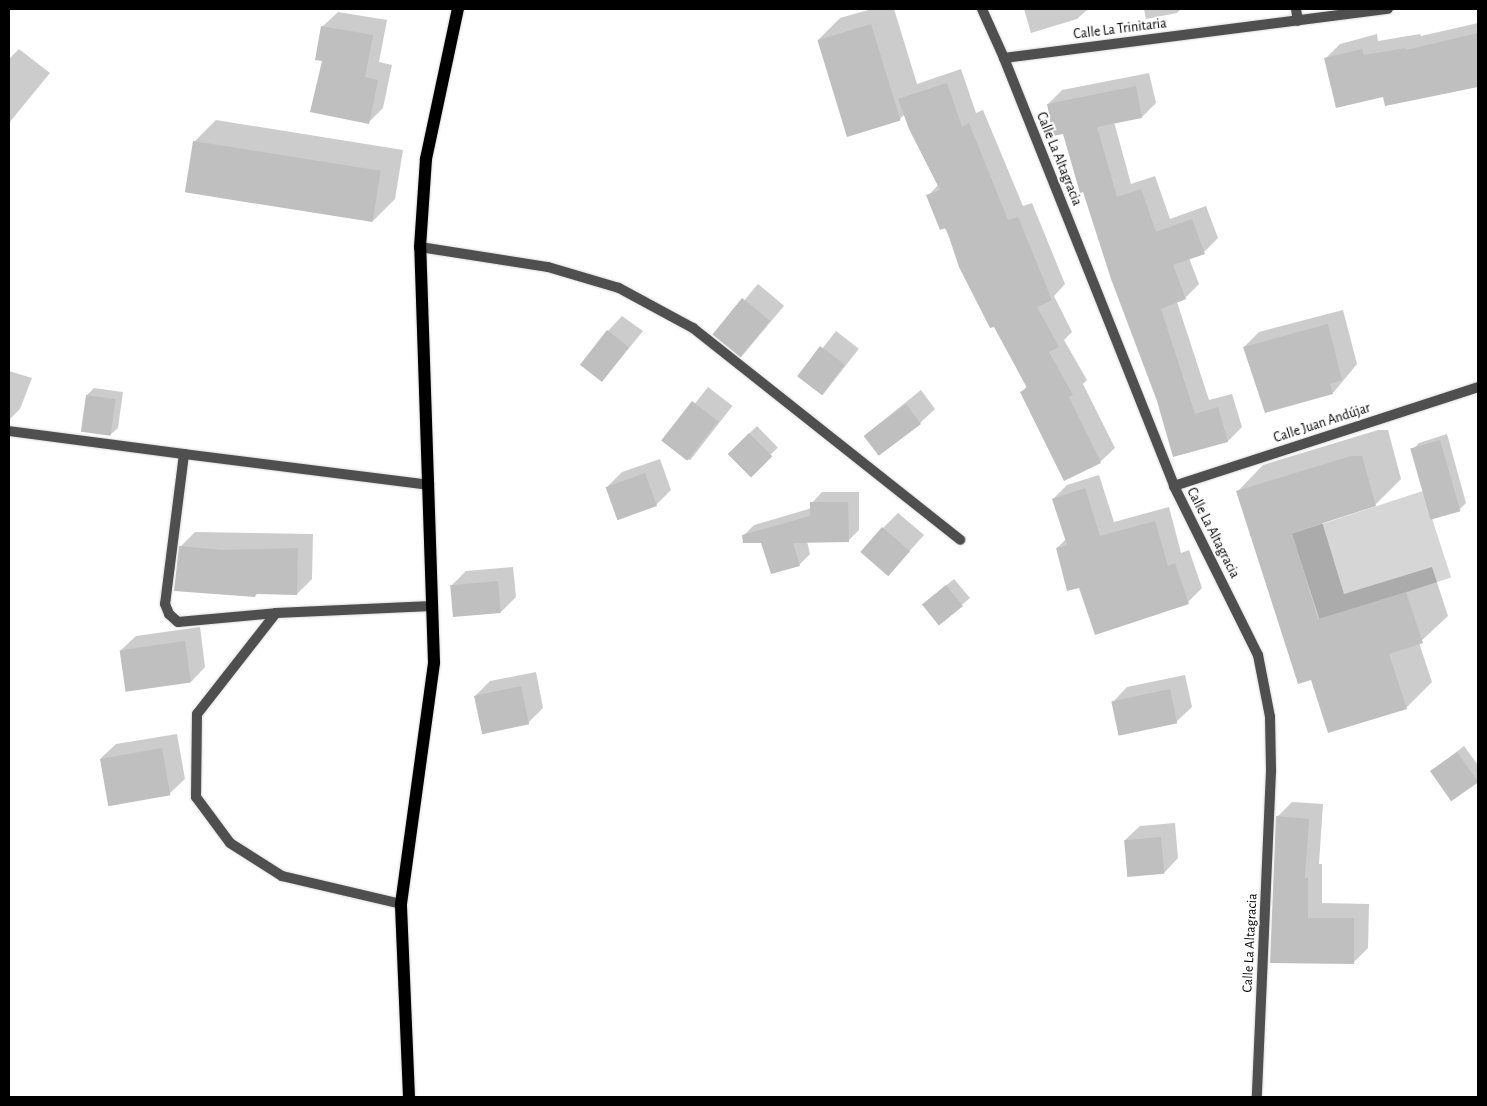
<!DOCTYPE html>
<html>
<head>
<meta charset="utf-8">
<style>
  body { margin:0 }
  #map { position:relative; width:1487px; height:1106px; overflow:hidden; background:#fff; font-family:"Alegreya Sans",sans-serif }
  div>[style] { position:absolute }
  .green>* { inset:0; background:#d6d6d6; transform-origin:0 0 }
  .shadow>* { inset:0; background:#0003; transform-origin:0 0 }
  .building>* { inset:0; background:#bfbfbf; transform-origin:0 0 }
  .roads { filter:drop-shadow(0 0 1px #dbdbdb) drop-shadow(0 0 1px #dbdbdb) }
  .minor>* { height:10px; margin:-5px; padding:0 5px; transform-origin:5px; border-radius:5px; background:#4f4f4f }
  .primary>* { height:12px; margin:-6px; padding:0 6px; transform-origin:6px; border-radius:6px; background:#000 }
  span { translate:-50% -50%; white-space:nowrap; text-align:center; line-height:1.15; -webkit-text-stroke:4px #fff; paint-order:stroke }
  .street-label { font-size:14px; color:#000 }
  .frame { position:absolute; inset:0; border:10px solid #000; pointer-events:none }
</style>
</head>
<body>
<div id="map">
  <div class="green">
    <div style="left:1423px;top:491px;width:91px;height:138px;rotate:72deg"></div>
  </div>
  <div class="shadow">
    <div style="clip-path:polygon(872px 9px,894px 9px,917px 84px,961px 69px,976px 113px,983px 110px,1023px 206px,1032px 203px,1065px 284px,1054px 296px,1072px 332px,1064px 340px,1087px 380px,1083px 384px,1115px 448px,1100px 462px,1021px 393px,1027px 386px,928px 196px,938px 185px,905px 114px,899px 120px,818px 40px,840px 18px)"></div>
    <div style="clip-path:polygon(1024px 9px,1088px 9px,1077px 19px,1031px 33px)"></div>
    <div style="clip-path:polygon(1144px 9px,1181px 9px,1177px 13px,1146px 19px)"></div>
    <div style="clip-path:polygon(338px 12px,387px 20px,379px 62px,392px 65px,383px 108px,368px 123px,323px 60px,323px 26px)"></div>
    <div style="clip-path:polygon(1478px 23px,1478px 91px,1477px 86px,1384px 95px,1325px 59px,1340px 44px,1377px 34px,1378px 41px,1420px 34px,1421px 36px)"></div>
    <div style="clip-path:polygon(19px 49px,50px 73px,9px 123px,9px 59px)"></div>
    <div style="clip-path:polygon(1149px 73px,1156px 103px,1142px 117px,1114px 122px,1131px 184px,1155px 176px,1170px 219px,1206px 206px,1218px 238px,1204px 252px,1189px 258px,1199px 284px,1185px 298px,1177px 302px,1209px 400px,1232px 394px,1242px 427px,1228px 441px,1174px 456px,1158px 400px,1064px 132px,1048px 104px,1062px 90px)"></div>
    <div style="clip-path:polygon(216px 120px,403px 150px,395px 199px,373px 221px,194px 142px)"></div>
    <div style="left:758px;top:284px;width:34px;height:67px;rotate:40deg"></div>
    <div style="clip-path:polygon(1343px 310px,1357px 364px,1333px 393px,1244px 347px,1259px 332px)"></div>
    <div style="clip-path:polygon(622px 316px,643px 331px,603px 380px,608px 331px)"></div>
    <div style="left:836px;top:331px;width:29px;height:59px;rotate:38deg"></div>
    <div style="clip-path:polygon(9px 371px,32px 378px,20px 409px,9px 420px)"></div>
    <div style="left:708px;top:387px;width:31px;height:69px;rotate:38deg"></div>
    <div style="clip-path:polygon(94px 388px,123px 392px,118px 428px,110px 435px,87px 395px)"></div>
    <div style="clip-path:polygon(921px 390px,935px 409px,920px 423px,865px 435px)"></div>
    <div style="left:757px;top:426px;width:30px;height:40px;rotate:46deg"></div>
    <div style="clip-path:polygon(1378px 430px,1388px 430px,1401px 479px,1375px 505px,1322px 522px,1344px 594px,1432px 567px,1448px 616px,1419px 643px,1432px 682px,1406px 708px,1312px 678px,1238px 491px,1263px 465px)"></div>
    <div style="clip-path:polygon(1447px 434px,1466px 503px,1459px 510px,1412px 450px,1419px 443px)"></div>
    <div style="clip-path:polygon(660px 459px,671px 490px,656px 505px,607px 487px,622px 472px)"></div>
    <div style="clip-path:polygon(1099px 475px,1114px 522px,1169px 507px,1181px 553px,1189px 550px,1202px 588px,1188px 602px,1079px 586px,1057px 548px,1066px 539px,1053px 499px,1067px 485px)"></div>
    <div style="clip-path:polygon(822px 492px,859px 492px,859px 530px,848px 541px,807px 541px,810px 554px,799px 565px,762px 542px,743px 536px,754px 525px,812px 508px,812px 503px)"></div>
    <div style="clip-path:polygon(898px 513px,924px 535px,889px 574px,883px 528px)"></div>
    <div style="clip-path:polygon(195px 532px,313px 534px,312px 579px,297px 594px,258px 593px,255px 596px,180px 547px)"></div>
    <div style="clip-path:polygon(513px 567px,516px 597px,501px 612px,451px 586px,466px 571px)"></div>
    <div style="clip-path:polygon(954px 579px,970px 598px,939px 624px,931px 598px)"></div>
    <div style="clip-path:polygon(200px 627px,205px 667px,191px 682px,121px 650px,136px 636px)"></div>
    <div style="clip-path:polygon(536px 672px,543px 708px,528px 723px,475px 696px,490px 681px)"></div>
    <div style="clip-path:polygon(1185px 675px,1192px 707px,1177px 721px,1113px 702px,1127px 687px)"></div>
    <div style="clip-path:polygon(177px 734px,185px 779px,170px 793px,109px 803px,101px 758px,116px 744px)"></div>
    <div style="clip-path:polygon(1464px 746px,1478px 765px,1477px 781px,1432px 771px)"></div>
    <div style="clip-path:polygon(1292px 802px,1323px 804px,1319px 864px,1322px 864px,1322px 903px,1369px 904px,1368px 948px,1353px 963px,1271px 962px,1277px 817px)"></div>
    <div style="clip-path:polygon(1175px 823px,1178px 858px,1164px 873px,1125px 840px,1140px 826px)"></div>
  </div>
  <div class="building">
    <div style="left:871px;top:24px;width:101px;height:56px;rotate:73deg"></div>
    <div style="clip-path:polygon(321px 26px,373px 35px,365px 77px,378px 80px,369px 124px,310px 112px,322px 61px,315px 60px)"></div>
    <div style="clip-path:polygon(1478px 33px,1478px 87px,1385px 106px,1383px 97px,1336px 108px,1324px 58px,1362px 49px,1364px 55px,1406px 48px,1406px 50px)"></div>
    <div style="clip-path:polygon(947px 83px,962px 127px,969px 123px,1008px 220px,1018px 217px,1052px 300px,1037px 307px,1059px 347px,1049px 352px,1073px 395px,1069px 397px,1101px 463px,1064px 481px,1020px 392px,1027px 388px,994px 327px,990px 328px,959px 267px,946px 228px,940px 230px,926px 195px,940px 190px,909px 129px,898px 99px)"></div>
    <div style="clip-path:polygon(1136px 86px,1142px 118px,1097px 127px,1117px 197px,1141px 189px,1156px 232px,1192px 219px,1205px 254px,1173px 265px,1186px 299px,1161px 309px,1195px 414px,1218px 407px,1228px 442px,1173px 457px,1157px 401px,1111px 279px,1083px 192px,1080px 193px,1063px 134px,1053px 136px,1047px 104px)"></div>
    <div style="left:193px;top:141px;width:190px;height:52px;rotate:9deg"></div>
    <div style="left:742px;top:298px;width:36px;height:47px;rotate:39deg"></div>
    <div style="clip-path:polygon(1328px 324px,1342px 380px,1330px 384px,1333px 394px,1265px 413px,1243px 347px)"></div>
    <div style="left:607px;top:330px;width:28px;height:44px;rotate:38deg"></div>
    <div style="left:820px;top:346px;width:31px;height:38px;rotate:37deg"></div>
    <div style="left:86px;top:395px;width:30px;height:37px;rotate:8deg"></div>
    <div style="left:692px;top:401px;width:33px;height:50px;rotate:38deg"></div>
    <div style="left:906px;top:404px;width:25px;height:53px;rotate:53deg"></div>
    <div style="left:749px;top:433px;width:33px;height:30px;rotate:45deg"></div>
    <div style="left:1440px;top:440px;width:74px;height:31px;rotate:74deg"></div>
    <div style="clip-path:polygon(1351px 456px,1362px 456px,1376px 506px,1292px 533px,1318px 619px,1406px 592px,1423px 643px,1389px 654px,1407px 709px,1328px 733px,1311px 680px,1298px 684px,1236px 491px)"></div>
    <div style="left:645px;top:473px;width:35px;height:42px;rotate:70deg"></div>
    <div style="clip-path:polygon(1085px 488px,1100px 536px,1155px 521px,1168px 566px,1175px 563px,1189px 604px,1095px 635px,1079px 588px,1067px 591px,1056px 548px,1067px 545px,1052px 499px)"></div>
    <div style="clip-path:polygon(810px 502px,848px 502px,849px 542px,793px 543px,800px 566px,771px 574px,761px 543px,743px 543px,742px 535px,810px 516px)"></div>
    <div style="left:882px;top:527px;width:37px;height:33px;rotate:41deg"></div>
    <div style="clip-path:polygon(179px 546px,223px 550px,298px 548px,297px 595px,256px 594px,255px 597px,174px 591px)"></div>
    <div style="left:498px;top:581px;width:32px;height:48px;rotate:85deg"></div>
    <div style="left:946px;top:585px;width:27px;height:31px;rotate:51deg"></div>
    <div style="left:185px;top:641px;width:42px;height:66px;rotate:82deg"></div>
    <div style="left:521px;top:686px;width:39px;height:48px;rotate:78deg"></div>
    <div style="left:1170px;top:689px;width:35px;height:60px;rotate:78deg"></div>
    <div style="left:162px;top:748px;width:48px;height:63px;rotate:80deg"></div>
    <div style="left:1457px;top:752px;width:37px;height:33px;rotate:55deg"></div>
    <div style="clip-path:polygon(1276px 816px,1309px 819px,1305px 878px,1308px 878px,1308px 918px,1354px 918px,1354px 964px,1270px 963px)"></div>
    <div style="left:1161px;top:837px;width:37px;height:37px;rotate:85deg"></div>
  </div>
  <div class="roads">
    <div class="minor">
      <div style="left:982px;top:9px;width:54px;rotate:65.8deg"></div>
      <div style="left:1004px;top:58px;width:461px;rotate:68.3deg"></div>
      <div style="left:1174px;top:486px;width:189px;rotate:63.6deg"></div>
      <div style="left:1258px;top:655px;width:63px;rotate:79deg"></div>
      <div style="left:1270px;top:717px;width:54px;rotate:88.9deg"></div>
      <div style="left:1271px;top:771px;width:326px;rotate:92.5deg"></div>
      <div style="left:1296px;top:9px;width:12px;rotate:81deg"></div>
      <div style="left:1004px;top:58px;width:387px;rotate:-7.3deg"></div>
      <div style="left:420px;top:247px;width:130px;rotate:8.9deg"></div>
      <div style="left:548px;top:267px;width:74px;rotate:16.5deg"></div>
      <div style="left:619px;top:288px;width:84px;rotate:28.4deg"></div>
      <div style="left:693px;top:328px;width:341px;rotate:38.4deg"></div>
      <div style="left:9px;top:431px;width:177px;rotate:7.5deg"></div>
      <div style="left:184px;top:454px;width:151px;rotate:97.2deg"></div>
      <div style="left:165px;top:604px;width:11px;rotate:68deg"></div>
      <div style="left:169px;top:614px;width:12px;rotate:42deg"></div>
      <div style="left:178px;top:622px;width:98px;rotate:-5.2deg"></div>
      <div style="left:276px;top:613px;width:156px;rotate:-2.6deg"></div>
      <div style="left:184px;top:454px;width:247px;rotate:7.2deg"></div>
      <div style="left:1174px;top:486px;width:320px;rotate:-18deg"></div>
      <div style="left:276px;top:613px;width:128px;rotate:128deg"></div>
      <div style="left:197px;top:714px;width:83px;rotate:90.7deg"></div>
      <div style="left:196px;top:797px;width:57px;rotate:53.5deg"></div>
      <div style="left:230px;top:843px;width:62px;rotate:32.4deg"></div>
      <div style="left:282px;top:876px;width:122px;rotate:13.2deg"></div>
    </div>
    <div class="primary">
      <div style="left:409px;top:1097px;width:193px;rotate:-92.4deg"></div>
      <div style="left:401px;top:904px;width:244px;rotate:-82.2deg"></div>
      <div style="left:434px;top:662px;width:415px;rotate:-91.9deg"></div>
      <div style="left:420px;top:247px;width:88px;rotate:-86.1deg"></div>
      <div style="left:426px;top:159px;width:153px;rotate:-78deg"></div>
    </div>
  </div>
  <div class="street-label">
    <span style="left:1120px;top:29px;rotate:-7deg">Calle La Trinitaria</span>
    <span style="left:1059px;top:159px;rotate:68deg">Calle La Altagracia</span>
    <span style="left:1322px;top:423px;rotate:-18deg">Calle Juan Andújar</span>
    <span style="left:1213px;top:533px;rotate:63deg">Calle La Altagracia</span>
    <span style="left:1250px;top:943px;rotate:-87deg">Calle La Altagracia</span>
  </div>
  <div class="frame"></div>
</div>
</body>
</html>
